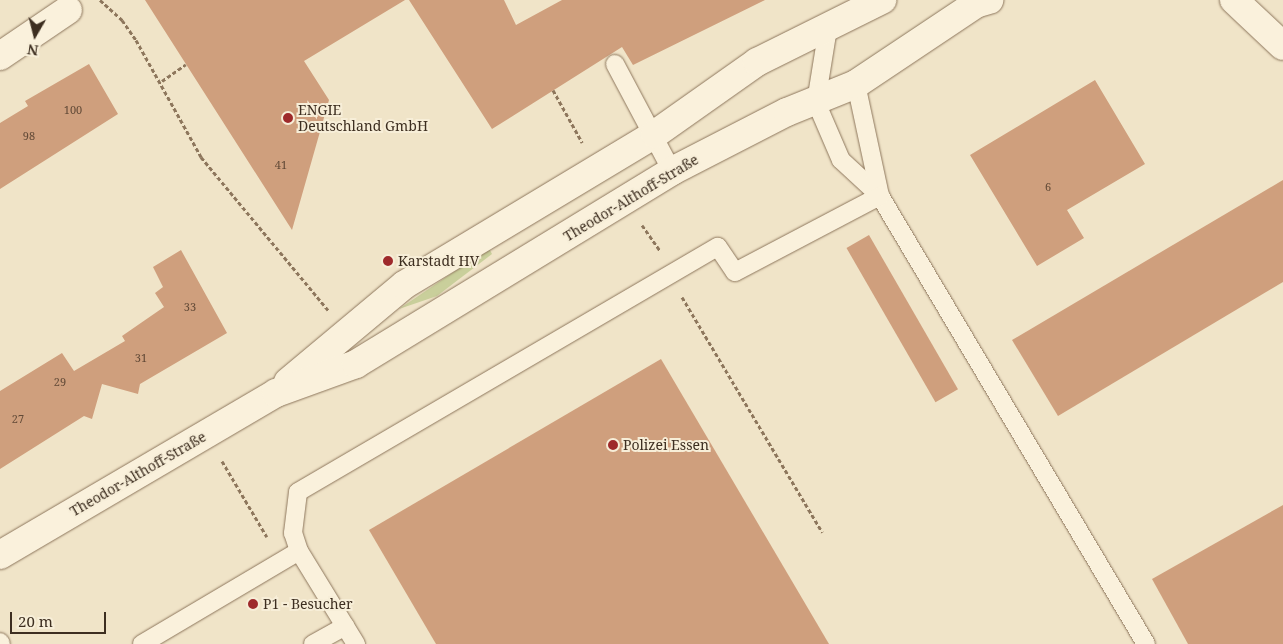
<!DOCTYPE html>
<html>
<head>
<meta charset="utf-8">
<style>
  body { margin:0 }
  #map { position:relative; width:1283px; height:644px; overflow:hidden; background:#f0e4c8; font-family:"Noto Serif",serif }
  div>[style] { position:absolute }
  .green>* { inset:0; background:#c9cf9b }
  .building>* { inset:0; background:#cf9f7d; transform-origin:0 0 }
  .path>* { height:3px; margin-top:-1.5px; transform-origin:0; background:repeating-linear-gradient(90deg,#8d765c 0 4px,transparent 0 6.5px) }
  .roads { filter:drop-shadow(0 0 1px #8d765c) drop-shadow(0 0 1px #8d765c) }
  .service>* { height:18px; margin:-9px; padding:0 9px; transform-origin:9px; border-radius:9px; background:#faf1dc }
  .minor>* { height:28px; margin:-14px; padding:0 14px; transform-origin:14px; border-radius:14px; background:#faf1dc }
  .tertiary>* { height:28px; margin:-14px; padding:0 14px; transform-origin:14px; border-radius:14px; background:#faf1dc }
  .secondary>* { height:28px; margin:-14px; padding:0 14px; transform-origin:14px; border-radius:14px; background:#faf1dc }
  .dots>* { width:14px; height:14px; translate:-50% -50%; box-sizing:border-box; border:2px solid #f7eed8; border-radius:50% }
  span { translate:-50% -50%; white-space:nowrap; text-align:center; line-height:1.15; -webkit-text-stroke:4px #f7eed8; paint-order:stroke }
  .number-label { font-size:11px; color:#624a37 }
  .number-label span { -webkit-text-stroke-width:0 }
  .poi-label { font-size:14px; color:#3d2e20 }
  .left { translate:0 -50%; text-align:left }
  .street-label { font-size:14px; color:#3d2e20 }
  .north { position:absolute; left:10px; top:10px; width:50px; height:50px; -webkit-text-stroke:4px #f7eed8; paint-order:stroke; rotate:188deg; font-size:14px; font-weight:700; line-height:20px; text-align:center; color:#3d2e20 }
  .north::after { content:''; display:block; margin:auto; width:18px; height:22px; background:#3d2e20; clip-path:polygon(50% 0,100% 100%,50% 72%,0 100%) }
  .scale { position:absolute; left:10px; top:612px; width:96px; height:22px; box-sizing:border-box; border:2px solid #3d2e20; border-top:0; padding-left:6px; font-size:15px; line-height:18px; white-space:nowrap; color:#3d2e20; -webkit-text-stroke:4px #f7eed8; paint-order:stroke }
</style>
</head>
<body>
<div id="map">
  <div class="green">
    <div style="clip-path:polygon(489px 248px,492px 254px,437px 296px,399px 309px)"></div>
  </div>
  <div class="building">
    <div style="clip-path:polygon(145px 0,405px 0,304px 61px,329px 100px,292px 230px)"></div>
    <div style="clip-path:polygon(409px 0,504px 0,516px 25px,562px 0,765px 0,633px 65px,622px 47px,492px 129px)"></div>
    <div style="clip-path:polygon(89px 64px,118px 114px,0 189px,0 123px,28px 106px,25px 101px)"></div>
    <div style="clip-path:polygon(1095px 80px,1145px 164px,1067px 210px,1084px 238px,1037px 266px,970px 155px)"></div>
    <div style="clip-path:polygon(1283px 180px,1283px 282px,1058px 416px,1012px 340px)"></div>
    <div style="left:869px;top:235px;width:178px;height:26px;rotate:60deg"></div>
    <div style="clip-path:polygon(181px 250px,227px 333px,140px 384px,138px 394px,102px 384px,92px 419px,84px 416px,0 469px,0 391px,62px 353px,74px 371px,125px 341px,122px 336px,164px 307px,155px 293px,163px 287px,153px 267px)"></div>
    <div style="clip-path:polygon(661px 359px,829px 644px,436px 644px,369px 530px)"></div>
    <div style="clip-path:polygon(1283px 505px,1283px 644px,1188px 644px,1152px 579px)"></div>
  </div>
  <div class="path">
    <div style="left:100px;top:0;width:30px;rotate:42deg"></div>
    <div style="left:122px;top:20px;width:24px;rotate:55deg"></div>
    <div style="left:136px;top:40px;width:134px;rotate:60.9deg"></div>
    <div style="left:201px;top:157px;width:199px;rotate:50.3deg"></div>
    <div style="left:162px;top:81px;width:29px;rotate:-35deg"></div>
    <div style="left:553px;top:90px;width:60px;rotate:60.9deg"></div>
    <div style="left:642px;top:225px;width:32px;rotate:55deg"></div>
    <div style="left:682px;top:297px;width:274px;rotate:59.2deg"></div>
    <div style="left:222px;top:461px;width:88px;rotate:59.4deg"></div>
  </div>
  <div class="roads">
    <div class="service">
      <div style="left:828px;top:28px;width:75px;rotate:99.2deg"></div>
      <div style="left:816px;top:102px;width:63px;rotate:66.7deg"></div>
      <div style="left:841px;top:160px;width:53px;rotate:42.7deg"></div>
      <div style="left:880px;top:196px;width:521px;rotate:59.3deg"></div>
      <div style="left:615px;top:64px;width:121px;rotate:62deg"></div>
      <div style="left:856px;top:84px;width:115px;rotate:77.9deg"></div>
      <div style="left:299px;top:551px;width:19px;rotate:-108deg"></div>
      <div style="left:293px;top:533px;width:41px;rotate:-83deg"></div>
      <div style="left:298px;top:492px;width:486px;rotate:-30.3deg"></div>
      <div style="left:718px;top:247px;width:30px;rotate:56deg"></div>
      <div style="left:735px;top:272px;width:164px;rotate:-27.7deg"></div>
      <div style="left:0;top:642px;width:2px;rotate:63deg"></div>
      <div style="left:142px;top:644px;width:182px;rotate:-30.6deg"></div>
      <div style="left:299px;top:551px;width:109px;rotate:58.5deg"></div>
      <div style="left:313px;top:644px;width:37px;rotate:-29deg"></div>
    </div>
    <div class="minor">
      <div style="left:0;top:56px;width:82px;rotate:-34.1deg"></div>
    </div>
    <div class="tertiary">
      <div style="left:288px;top:382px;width:151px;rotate:-39.9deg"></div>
      <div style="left:404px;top:285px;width:293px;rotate:-31deg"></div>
      <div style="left:655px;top:134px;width:125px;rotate:-35.2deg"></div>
      <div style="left:757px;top:62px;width:140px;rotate:-26.4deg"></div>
      <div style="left:0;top:555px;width:320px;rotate:-30.4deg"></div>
      <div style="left:276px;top:393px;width:85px;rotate:-19.9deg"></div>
      <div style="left:356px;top:364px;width:370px;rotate:-31.4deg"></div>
      <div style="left:672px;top:171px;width:129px;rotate:-27.2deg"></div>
      <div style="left:787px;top:112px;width:74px;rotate:-22.1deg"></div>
      <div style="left:856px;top:84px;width:151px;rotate:-33.7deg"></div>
    </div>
    <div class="secondary">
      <div style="left:1234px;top:0;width:67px;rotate:43.2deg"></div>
      <div style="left:975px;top:4px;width:15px;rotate:-16deg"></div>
    </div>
  </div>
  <div class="dots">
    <div style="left:288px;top:118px;background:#9e2a2b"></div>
    <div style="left:388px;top:261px;background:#9e2a2b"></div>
    <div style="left:613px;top:445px;background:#9e2a2b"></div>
    <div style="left:253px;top:604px;background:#9e2a2b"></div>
  </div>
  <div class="number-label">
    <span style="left:73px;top:110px">100</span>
    <span style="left:29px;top:136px">98</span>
    <span style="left:281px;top:165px">41</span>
    <span style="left:1048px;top:187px">6</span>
    <span style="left:190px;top:307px">33</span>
    <span style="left:141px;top:358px">31</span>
    <span style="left:60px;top:382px">29</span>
    <span style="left:18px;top:419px">27</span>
  </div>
  <div class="poi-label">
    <span class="left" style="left:298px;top:118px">ENGIE<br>Deutschland GmbH</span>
    <span class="left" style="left:398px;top:261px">Karstadt HV</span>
    <span class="left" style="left:623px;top:445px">Polizei Essen</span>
    <span class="left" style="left:263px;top:604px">P1 - Besucher</span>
  </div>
  <div class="street-label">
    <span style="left:631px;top:198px;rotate:-31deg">Theodor-Althoff-Straße</span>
    <span style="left:138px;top:474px;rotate:-30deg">Theodor-Althoff-Straße</span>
  </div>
  <div class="north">N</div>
  <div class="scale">20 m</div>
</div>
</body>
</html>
